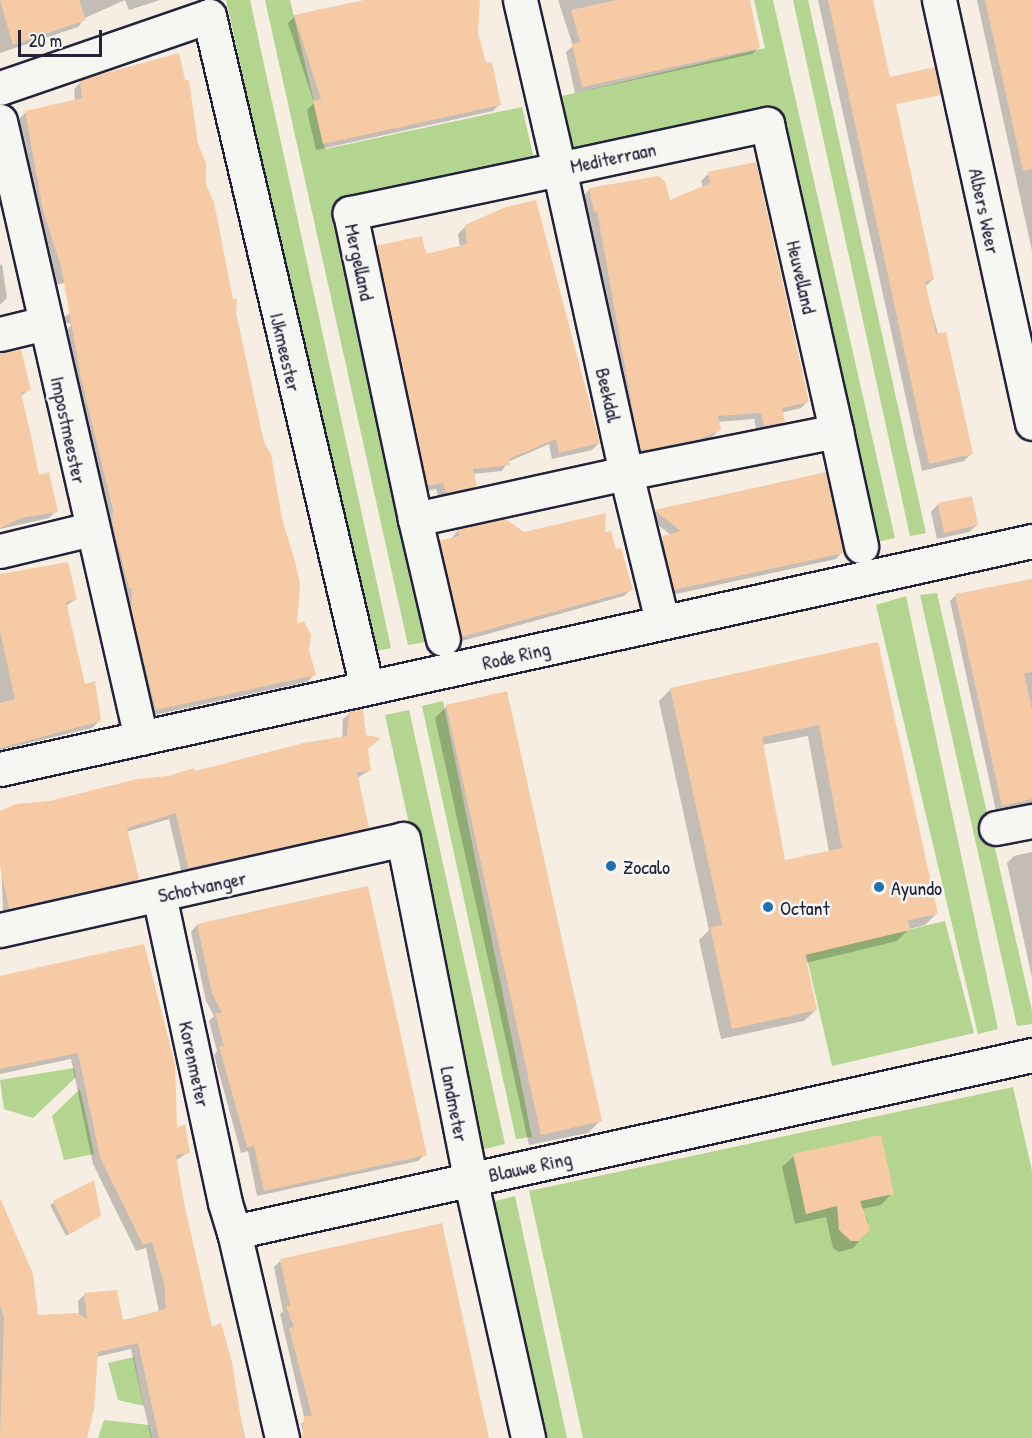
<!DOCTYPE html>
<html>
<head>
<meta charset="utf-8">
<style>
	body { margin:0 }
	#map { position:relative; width:1032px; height:1438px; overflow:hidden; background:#f6ede3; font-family:"Patrick Hand",sans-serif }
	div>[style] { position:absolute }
	.green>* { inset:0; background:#b3d58f }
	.shadow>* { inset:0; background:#0003 }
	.building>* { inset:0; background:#f6caa5 }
	.roads { filter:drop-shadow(2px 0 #22223b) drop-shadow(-2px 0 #22223b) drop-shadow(0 2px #22223b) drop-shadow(0 -2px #22223b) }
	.minor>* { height:33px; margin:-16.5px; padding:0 16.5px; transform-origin:16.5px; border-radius:16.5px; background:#f6f6f2 }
	.dots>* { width:16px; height:16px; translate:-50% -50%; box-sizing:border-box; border:3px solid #f6f6f2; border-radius:50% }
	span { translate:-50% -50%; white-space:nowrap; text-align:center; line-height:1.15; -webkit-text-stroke:5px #f6f6f2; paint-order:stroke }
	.street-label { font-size:20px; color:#22223b }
	.poi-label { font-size:20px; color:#22223b }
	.left { translate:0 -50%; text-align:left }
	.scale { position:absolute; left:18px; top:30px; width:84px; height:27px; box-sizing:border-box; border:3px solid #22223b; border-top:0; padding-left:8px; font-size:18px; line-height:21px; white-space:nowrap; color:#22223b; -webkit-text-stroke:4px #f6f6f2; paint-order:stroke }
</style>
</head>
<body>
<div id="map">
	<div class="green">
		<i style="clip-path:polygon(226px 0,250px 0,391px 648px,371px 652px)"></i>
		<i style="clip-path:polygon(265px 0,290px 0,325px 149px,522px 107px,534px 159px,336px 201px,432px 641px,408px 645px)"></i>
		<i style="clip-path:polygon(754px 0,773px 0,895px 538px,872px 543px,774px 110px,573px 153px,562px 96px,765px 48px)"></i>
		<i style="clip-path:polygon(793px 0,808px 0,926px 533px,910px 536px)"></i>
		<i style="clip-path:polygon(937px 593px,1032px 1011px,1032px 1024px,1017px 1026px,920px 595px)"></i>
		<i style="clip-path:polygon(906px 596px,998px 1029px,978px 1034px,876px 605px)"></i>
		<i style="clip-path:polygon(443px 701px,532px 1137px,516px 1139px,422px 706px)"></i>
		<i style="clip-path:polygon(409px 710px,505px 1144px,481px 1150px,385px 715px)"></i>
		<i style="clip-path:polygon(945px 921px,974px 1033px,832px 1066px,806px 954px)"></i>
		<i style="clip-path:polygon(74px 1068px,76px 1077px,33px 1118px,4px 1109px,0 1080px)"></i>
		<i style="clip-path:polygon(1013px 1087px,1032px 1171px,1032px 1438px,583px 1438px,529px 1191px)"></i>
		<i style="clip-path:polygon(80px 1089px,94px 1154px,64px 1160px,52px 1116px)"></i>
		<i style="clip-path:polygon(515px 1196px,567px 1438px,544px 1438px,492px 1202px)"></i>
		<i style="clip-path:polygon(134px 1357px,144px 1406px,118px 1400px,108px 1363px)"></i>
		<i style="clip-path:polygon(104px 1420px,149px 1425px,152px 1438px,98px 1438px)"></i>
	</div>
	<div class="shadow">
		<i style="clip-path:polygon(0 0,125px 0,85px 18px,78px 27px,0 53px)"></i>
		<i style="clip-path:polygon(125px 0,160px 0,129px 10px)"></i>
		<i style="clip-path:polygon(370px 0,477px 0,476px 33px,500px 104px,493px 111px,316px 150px,307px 110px,314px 103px,288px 23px,295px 16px)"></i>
		<i style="clip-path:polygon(558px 0,748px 0,759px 47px,752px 54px,575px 93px,566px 52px,573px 46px)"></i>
		<i style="clip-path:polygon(818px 0,871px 0,933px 279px,925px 287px,971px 454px,964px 461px,922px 471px)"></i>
		<i style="clip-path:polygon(977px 0,1032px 0,1032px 251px)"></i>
		<i style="clip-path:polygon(81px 82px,204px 186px,235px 313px,296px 627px,314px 675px,307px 682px,150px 716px,125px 617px,126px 594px,123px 594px,65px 332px,72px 324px,57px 321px,84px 305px,76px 281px,55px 285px,19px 119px,26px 112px,75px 101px,74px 89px)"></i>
		<i style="clip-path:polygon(708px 174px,808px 401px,801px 408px,781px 413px,783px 421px,776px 428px,757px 432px,754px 419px,717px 422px,719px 430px,712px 437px,692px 445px,634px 457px,590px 217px,587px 218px,583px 196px,590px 189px,669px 202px,703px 187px,701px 181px)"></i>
		<i style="clip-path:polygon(465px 227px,599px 443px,592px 450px,552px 459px,549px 444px,508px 462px,502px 471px,473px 474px,475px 486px,468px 493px,439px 499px,436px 489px,421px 492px,370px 254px,377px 247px,425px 256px,460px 247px,458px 234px)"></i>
		<i style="clip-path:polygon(2px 264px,7px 298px,0 305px,0 265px)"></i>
		<i style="clip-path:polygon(0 357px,29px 389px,20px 397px,38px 477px,56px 511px,49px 518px,0 529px)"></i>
		<i style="clip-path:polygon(825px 474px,842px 552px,836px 559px,667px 596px,656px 545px,671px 535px,649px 518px,655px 512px)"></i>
		<i style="clip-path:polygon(938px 504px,977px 525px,969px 532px,937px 539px,931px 512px)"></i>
		<i style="clip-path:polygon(458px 530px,603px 534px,631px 589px,624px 596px,455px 643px,433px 549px,451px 539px)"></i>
		<i style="clip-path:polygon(67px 564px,76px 599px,66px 606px,84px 686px,99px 721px,92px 728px,0 750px,0 575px)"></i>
		<i style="clip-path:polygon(1032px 580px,1032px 804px,996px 811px,950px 601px,956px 595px)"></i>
		<i style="clip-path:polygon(evenodd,877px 644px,936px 914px,925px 925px,909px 929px,897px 941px,806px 963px,816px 1010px,804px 1021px,721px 1039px,699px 940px,709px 930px,659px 701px,671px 689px,877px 644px,808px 736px,829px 852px,784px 862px,762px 745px,808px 736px)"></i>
		<i style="clip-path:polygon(447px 706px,600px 1121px,588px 1133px,529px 1145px,435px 718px)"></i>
		<i style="clip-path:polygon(350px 713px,367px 750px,369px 771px,357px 778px,367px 827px,360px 834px,182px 874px,169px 819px,126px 832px,137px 879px,130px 886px,3px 914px,0 811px,194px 773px,342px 739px,343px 719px)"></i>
		<i style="clip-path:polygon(1032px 852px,1032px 978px,1007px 863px,1014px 856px)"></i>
		<i style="clip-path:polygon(197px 925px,425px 1154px,418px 1161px,257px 1196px,248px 1151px,241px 1153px,214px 1055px,217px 1051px,209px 1021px,214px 1016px,206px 1001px,191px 932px)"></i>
		<i style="clip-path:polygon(0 977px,176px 1130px,189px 1152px,175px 1161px,193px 1253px,210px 1328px,225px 1344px,245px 1438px,151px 1438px,131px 1349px,96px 1357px,85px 1438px,0 1438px,0 1228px,36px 1316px,79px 1314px,78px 1301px,85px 1294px,122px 1321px,159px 1312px,146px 1248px,136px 1251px,93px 1164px,71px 1059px,0 1074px)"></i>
		<i style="clip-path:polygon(794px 1156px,892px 1193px,881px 1205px,862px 1209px,868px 1222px,864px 1236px,853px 1248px,839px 1252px,833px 1248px,826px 1217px,795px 1224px,782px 1167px)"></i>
		<i style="clip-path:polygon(93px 1183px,100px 1216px,66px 1236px,50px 1205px)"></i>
		<i style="clip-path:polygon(280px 1261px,487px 1438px,305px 1438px,301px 1424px,305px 1421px,280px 1314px,283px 1311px,274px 1267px)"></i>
	</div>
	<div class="building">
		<i style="clip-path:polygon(0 0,79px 0,86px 20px,13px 45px)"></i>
		<i style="clip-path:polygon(364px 0,480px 0,478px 33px,486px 63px,492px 62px,501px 105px,323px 144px,313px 101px,321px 99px,294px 15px)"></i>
		<i style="clip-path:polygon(616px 0,750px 0,760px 48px,582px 87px,572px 44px,580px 42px,571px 10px)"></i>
		<i style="clip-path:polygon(828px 0,873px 0,890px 77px,935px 67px,941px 95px,896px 104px,934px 279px,925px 282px,931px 308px,936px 334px,946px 332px,973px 454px,929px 464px)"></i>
		<i style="clip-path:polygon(985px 0,1032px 0,1032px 169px,1023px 171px)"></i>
		<i style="clip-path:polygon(179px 53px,185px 80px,189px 80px,198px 144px,206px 163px,206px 185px,214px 202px,233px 299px,237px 299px,236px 313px,264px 442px,271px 454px,282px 519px,295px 561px,300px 584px,297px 624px,304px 621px,311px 635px,309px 650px,316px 675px,156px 710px,131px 609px,132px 588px,129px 588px,112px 522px,113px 510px,81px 378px,61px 266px,43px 211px,25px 111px,82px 98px,80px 80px)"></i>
		<i style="clip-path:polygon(756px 162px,809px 402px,782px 408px,785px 422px,764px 426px,761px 413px,718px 416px,721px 430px,700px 439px,640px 451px,597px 211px,594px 212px,589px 188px,658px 176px,665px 181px,670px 200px,710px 183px,708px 172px)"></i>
		<i style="clip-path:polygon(536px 200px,600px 443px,559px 453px,556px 439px,509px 459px,510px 465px,473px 469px,477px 486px,446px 493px,443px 483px,427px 486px,376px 246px,422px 236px,426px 254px,467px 244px,465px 225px,506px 207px)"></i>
		<i style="clip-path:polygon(21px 350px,31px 390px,21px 393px,31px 436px,39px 475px,49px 472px,58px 512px,22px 518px,0 528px,0 352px)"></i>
		<i style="clip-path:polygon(826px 472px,844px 553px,674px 590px,662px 536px,681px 531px,654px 510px)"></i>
		<i style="clip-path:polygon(972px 496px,978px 525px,944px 533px,938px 503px)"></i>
		<i style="clip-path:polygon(606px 513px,605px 532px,611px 531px,616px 549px,621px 548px,633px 590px,461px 637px,439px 541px,459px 536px,457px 529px,505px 519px,524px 532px)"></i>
		<i style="clip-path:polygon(68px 562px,77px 599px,66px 602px,85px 684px,95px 681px,101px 721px,0 748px,0 703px,15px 699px,0 632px,0 574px)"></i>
		<i style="clip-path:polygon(1032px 579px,1032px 672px,1024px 673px,1032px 710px,1032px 799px,1002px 806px,955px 594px)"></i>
		<i style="clip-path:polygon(evenodd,878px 642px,938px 914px,908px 920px,910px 930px,805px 955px,817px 1010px,732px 1029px,710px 927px,722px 925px,670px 688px,878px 642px,819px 725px,842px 848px,785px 860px,762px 737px,819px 725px)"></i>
		<i style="clip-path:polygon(507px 691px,602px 1121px,541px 1135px,446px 705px)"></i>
		<i style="clip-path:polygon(363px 708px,366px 735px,381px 738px,368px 749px,371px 771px,357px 772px,369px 828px,188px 868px,176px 813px,127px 828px,139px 879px,9px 909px,0 865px,0 811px,16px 804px,50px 801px,137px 779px,168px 776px,194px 768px,195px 771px,304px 743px,347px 736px,349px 711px)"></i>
		<i style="clip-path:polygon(368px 886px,427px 1155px,264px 1191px,254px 1146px,247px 1147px,219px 1046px,224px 1046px,215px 1013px,222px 1013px,212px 993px,197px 924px)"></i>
		<i style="clip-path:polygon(144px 944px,175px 1064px,177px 1128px,185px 1124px,190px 1153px,176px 1155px,184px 1203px,212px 1327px,221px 1323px,232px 1362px,244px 1438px,159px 1438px,138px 1343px,98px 1352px,94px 1410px,87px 1438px,0 1438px,4px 1317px,0 1306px,0 1198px,33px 1274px,38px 1315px,78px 1313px,87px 1319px,84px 1293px,117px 1290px,123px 1320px,166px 1309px,164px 1283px,152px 1242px,143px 1245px,100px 1157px,78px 1053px,0 1069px,0 976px)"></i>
		<i style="clip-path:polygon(881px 1135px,894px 1194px,860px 1201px,870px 1230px,859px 1241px,851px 1241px,839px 1230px,837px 1206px,806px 1214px,793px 1154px)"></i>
		<i style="clip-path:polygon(94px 1180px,101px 1216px,69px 1234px,53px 1201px)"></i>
		<i style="clip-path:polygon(442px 1223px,489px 1438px,302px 1438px,304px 1416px,312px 1416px,289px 1328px,294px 1327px,286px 1306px,290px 1305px,280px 1259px)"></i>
	</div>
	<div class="roads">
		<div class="minor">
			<i style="left:520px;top:0;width:173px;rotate:77deg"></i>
			<i style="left:559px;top:169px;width:213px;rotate:-12.2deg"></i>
			<i style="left:767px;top:124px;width:315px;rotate:77.3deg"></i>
			<i style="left:939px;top:0;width:433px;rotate:77.6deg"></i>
			<i style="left:0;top:88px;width:221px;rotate:-19deg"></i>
			<i style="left:209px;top:16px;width:690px;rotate:76.77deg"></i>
			<i style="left:0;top:121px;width:633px;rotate:77.13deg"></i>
			<i style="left:0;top:334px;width:46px;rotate:-13.7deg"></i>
			<i style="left:415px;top:519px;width:123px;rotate:76.9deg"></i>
			<i style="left:0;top:551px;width:94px;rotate:-13.6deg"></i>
			<i style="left:662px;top:621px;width:152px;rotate:-103.7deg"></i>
			<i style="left:626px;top:473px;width:311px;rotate:-102.4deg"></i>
			<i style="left:559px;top:169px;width:214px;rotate:168.1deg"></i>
			<i style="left:350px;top:213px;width:313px;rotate:78deg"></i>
			<i style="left:415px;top:519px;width:216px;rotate:-12.3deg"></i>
			<i style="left:626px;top:473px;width:214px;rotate:-11.3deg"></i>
			<i style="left:836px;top:431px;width:118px;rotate:77.7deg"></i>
			<i style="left:0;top:769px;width:1057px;rotate:-12.46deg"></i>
			<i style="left:996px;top:828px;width:37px;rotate:-11deg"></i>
			<i style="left:159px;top:895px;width:315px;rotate:77.9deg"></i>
			<i style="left:225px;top:1203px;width:30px;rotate:73deg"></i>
			<i style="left:0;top:930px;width:413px;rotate:-12.7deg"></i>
			<i style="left:403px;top:839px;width:346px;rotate:78.8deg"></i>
			<i style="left:470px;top:1178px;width:266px;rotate:77.4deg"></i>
			<i style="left:282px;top:1438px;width:212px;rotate:-103.1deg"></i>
			<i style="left:234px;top:1232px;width:817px;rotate:-12.51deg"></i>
		</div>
	</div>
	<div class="dots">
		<i style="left:611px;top:866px;background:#1f6fb2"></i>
		<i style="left:879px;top:887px;background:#1f6fb2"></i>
		<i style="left:768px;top:907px;background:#1f6fb2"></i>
	</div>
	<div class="street-label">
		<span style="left:613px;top:157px;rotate:-12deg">Mediterraan</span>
		<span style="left:985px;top:211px;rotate:78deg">Albers Weer</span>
		<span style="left:360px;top:262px;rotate:78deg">Mergelland</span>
		<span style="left:802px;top:277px;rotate:77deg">Heuvelland</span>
		<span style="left:286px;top:352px;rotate:77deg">IJkmeester</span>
		<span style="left:609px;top:395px;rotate:77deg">Beekdal</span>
		<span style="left:69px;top:430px;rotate:78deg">Impostmeester</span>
		<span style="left:516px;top:655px;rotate:-13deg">Rode Ring</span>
		<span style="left:202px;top:886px;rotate:-12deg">Schotvanger</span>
		<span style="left:195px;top:1064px;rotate:78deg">Korenmeter</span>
		<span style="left:455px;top:1104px;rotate:79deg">Landmeter</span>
		<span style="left:530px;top:1166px;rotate:-12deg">Blauwe Ring</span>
	</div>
	<div class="poi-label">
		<span class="left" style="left:623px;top:866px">Zocalo</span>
		<span class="left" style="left:891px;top:887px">Ayundo</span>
		<span class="left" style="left:780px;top:907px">Octant</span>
	</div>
	<div class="scale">20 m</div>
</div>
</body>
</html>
